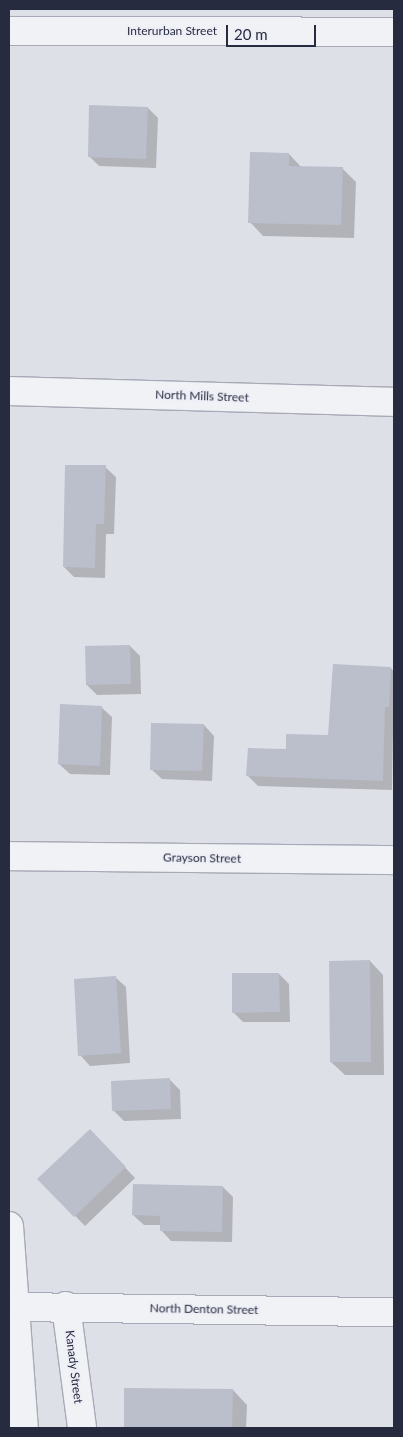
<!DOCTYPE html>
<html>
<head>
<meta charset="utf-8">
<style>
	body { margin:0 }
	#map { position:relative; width:403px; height:1437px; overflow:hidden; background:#dee0e8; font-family:Lato,sans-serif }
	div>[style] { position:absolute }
	.shadow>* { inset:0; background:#0003 }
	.building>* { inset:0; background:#bbbecb }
	.roads { filter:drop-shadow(1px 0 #a7aab6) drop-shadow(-1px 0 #a7aab6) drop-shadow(0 1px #a7aab6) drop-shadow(0 -1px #a7aab6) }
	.minor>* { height:28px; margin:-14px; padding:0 14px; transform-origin:14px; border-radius:14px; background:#f1f2f6 }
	span { translate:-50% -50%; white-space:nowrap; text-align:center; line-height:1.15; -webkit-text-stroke:4px #eeeff6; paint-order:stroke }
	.street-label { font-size:12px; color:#272b40 }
	.frame { position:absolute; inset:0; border:10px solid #272b40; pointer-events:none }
	.scale { position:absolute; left:226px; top:25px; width:90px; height:22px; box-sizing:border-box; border:2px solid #272b40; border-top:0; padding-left:6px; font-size:15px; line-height:18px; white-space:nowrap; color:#272b40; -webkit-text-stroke:4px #eeeff6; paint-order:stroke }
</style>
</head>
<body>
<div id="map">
	<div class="shadow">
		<i style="clip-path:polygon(148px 108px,158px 118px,156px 168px,99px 166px,89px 156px)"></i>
		<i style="clip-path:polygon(289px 154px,302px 168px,342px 168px,356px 182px,354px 238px,263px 236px,250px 222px)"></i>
		<i style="clip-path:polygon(105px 467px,116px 477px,114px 534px,106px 534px,105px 578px,74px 577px,64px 567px)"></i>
		<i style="clip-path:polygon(130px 646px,140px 656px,141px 694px,97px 695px,87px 685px)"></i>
		<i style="clip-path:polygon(391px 668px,394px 672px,392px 790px,258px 786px,248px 776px,329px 736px)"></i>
		<i style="clip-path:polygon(101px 707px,112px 717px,110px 775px,70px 774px,59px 764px)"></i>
		<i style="clip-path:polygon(204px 725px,214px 736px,212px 781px,162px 779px,151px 769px)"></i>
		<i style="clip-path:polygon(370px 961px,383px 975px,384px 1075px,345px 1075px,331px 1062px)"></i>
		<i style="clip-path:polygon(279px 974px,289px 984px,290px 1022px,243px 1022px,233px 1012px)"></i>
		<i style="clip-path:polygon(115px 977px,126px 987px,130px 1063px,90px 1066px,80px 1055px)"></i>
		<i style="clip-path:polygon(170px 1080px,180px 1090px,181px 1119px,124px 1121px,114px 1111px)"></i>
		<i style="clip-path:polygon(100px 1141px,135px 1178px,85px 1226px,39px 1179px)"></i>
		<i style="clip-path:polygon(223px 1187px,233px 1197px,232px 1242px,171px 1241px,161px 1230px,161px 1225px,144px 1225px,133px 1215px)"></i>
		<i style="clip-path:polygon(126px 1389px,233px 1390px,247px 1405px,246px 1428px,125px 1428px)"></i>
	</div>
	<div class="building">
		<i style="clip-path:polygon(89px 105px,148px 107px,146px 159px,88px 157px)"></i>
		<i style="clip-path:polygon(250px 152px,289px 153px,289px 166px,343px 167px,341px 225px,248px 223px)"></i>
		<i style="clip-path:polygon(65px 465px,106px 465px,104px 524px,96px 524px,95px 568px,63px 567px)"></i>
		<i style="clip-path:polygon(130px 645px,131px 684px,86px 685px,85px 646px)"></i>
		<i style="clip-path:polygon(333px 664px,391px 667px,389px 707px,385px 707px,383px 781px,246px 776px,248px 748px,286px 749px,286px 734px,328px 735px)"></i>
		<i style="clip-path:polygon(60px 704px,102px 706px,100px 766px,58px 764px)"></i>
		<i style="clip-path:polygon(151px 723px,204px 724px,202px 771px,150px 770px)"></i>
		<i style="clip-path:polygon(370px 960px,371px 1062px,330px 1062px,329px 961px)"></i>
		<i style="clip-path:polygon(232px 973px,279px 973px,280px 1012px,232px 1013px)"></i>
		<i style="clip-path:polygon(116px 976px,121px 1053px,78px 1056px,74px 979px)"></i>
		<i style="clip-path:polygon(170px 1078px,171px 1109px,112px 1111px,111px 1081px)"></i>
		<i style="clip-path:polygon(90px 1129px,126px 1167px,74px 1217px,37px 1179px)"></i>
		<i style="clip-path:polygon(133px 1184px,223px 1186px,222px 1232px,160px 1231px,160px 1216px,132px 1215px)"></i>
		<i style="clip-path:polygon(124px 1388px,233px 1389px,232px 1428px,124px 1428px)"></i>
	</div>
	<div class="roads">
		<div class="minor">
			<i style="left:9px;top:31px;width:385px;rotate:0.1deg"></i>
			<i style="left:9px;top:391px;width:385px;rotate:1.6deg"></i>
			<i style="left:9px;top:856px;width:385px;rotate:0.6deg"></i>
			<i style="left:9px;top:1226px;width:203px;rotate:85.8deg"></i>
			<i style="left:66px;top:1306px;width:123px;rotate:82.5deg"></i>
			<i style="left:15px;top:1307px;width:379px;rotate:0.8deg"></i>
		</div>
	</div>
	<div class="street-label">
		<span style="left:172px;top:31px">Interurban Street</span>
		<span style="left:202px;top:396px;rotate:2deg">North Mills Street</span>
		<span style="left:202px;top:858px;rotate:1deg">Grayson Street</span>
		<span style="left:204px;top:1309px;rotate:1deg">North Denton Street</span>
		<span style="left:74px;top:1367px;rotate:83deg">Kanady Street</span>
	</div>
	<div class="frame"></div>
	<div class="scale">20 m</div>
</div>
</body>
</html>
